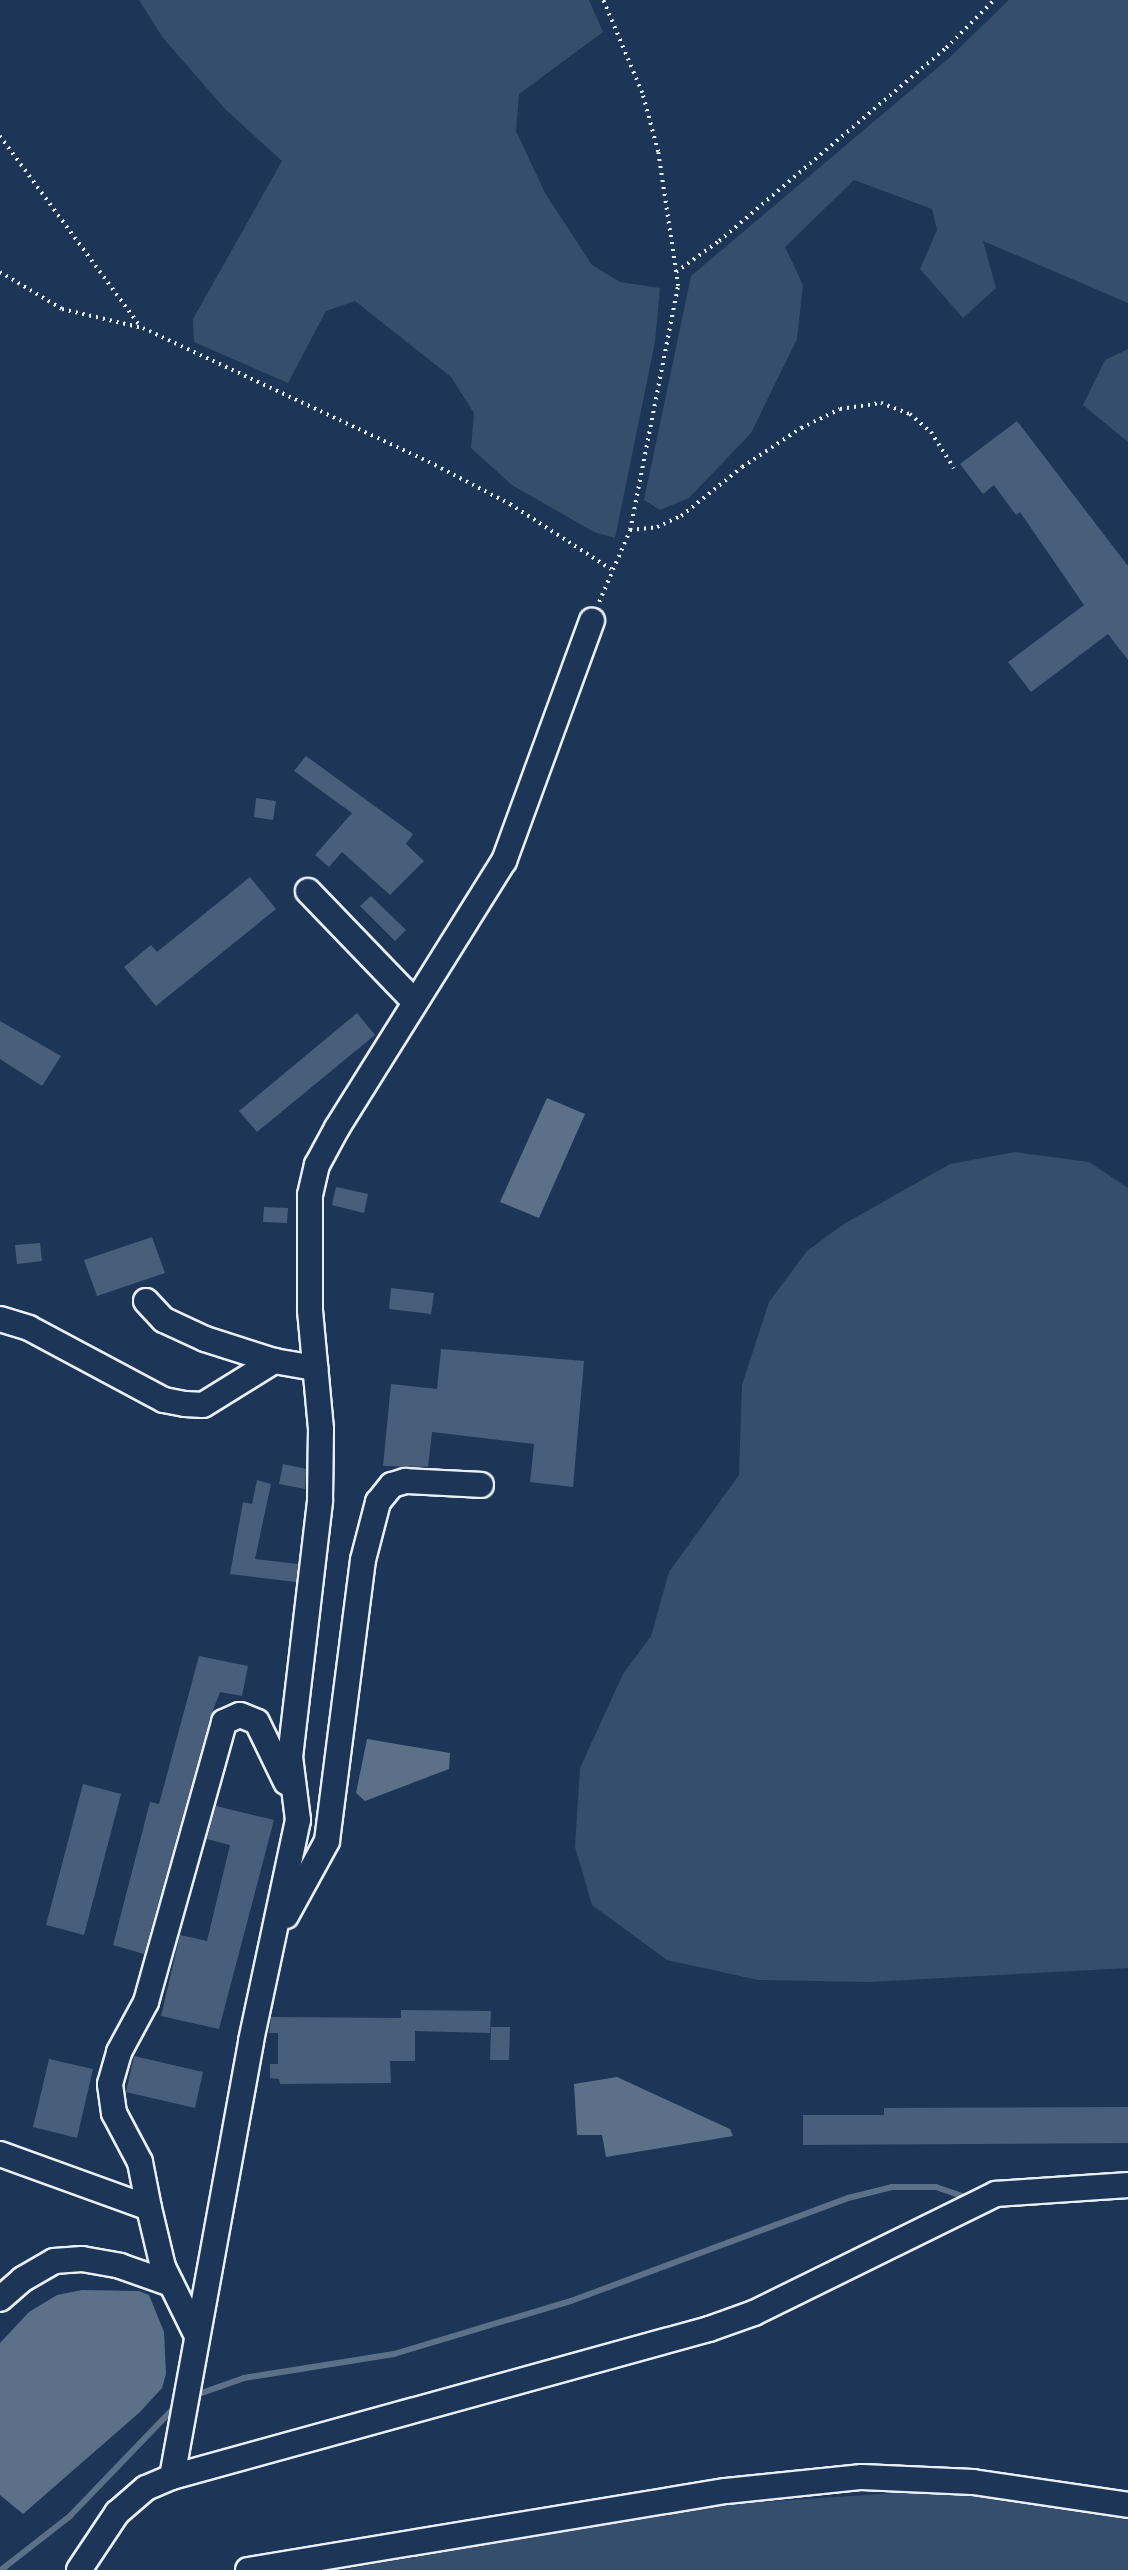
<!DOCTYPE html>
<html>
<head>
<meta charset="utf-8">
<style>
	body { margin:0 }
	#map { position:relative; width:1128px; height:2570px; overflow:hidden; background:#1d3557; font-family:Itim,sans-serif }
	div>[style] { position:absolute }
	.green>* { inset:0; background:#374d6c }
	.water>* { inset:0; background:#5d7089 }
	.stream>* { height:6px; margin:-3px; padding:0 3px; transform-origin:3px; border-radius:3px; background:#5d7089 }
	.building>* { inset:0; background:#495e7a }
	.path>* { height:3.5px; margin-top:-1.75px; transform-origin:0; background:repeating-linear-gradient(90deg,#e8f1f8 0 2px,transparent 0 7px) }
	.roads { filter:drop-shadow(2px 0 #e8f1f8) drop-shadow(-2px 0 #e8f1f8) drop-shadow(0 2px #e8f1f8) drop-shadow(0 -2px #e8f1f8) }
	.minor>* { height:24px; margin:-12px; padding:0 12px; transform-origin:12px; border-radius:12px; background:#1d3557 }
	span { translate:-50% -50%; white-space:nowrap; text-align:center; line-height:1.15; -webkit-text-stroke:5px #1d3557; paint-order:stroke }
</style>
</head>
<body>
<div id="map">
	<div class="green">
		<i style="clip-path:polygon(139px 0,589px 0,603px 32px,519px 94px,516px 131px,545px 193px,592px 265px,620px 282px,660px 288px,655px 342px,615px 538px,594px 532px,512px 485px,471px 448px,474px 413px,451px 377px,355px 301px,326px 311px,288px 383px,194px 342px,193px 319px,282px 161px,225px 109px,163px 38px)"></i>
		<i style="clip-path:polygon(1009px 0,1128px 0,1128px 303px,983px 241px,996px 288px,963px 318px,920px 269px,937px 230px,932px 209px,854px 180px,785px 247px,803px 285px,797px 339px,751px 433px,689px 498px,660px 510px,644px 500px,691px 276px,948px 59px)"></i>
		<i style="clip-path:polygon(1128px 349px,1128px 442px,1083px 405px,1105px 360px)"></i>
		<i style="clip-path:polygon(1015px 1152px,1089px 1162px,1128px 1188px,1128px 1968px,870px 1982px,758px 1980px,667px 1960px,592px 1905px,575px 1847px,580px 1768px,623px 1674px,651px 1636px,669px 1572px,739px 1475px,742px 1385px,769px 1302px,807px 1251px,844px 1224px,950px 1164px)"></i>
		<i style="clip-path:polygon(928px 2491px,975px 2493px,1128px 2517px,1128px 2570px,340px 2570px,726px 2504px)"></i>
	</div>
	<div class="water">
		<i style="clip-path:polygon(547px 1098px,585px 1114px,539px 1218px,500px 1202px)"></i>
		<i style="clip-path:polygon(367px 1739px,450px 1753px,449px 1769px,365px 1801px,356px 1793px)"></i>
		<i style="clip-path:polygon(617px 2077px,730px 2129px,733px 2136px,606px 2157px,602px 2135px,577px 2135px,574px 2084px)"></i>
		<i style="clip-path:polygon(82px 2290px,139px 2291px,149px 2295px,164px 2332px,166px 2374px,162px 2388px,140px 2412px,23px 2514px,0 2495px,0 2343px,29px 2312px,57px 2295px)"></i>
	</div>
	<div class="stream">
		<i style="left:193px;top:2396px;width:54px;rotate:-19.4deg"></i>
		<i style="left:244px;top:2378px;width:152px;rotate:-9.1deg"></i>
		<i style="left:394px;top:2354px;width:185px;rotate:-16.7deg"></i>
		<i style="left:571px;top:2301px;width:296px;rotate:-20.4deg"></i>
		<i style="left:848px;top:2198px;width:45px;rotate:-14deg"></i>
		<i style="left:892px;top:2187px;width:44px"></i>
		<i style="left:936px;top:2187px;width:36px;rotate:19deg"></i>
		<i style="left:1px;top:2570px;width:88px;rotate:-38deg"></i>
		<i style="left:70px;top:2516px;width:151px;rotate:-46.1deg"></i>
	</div>
	<div class="building">
		<i style="clip-path:polygon(1017px 421px,1128px 566px,1128px 660px,1108px 634px,1031px 692px,1008px 662px,1084px 605px,1020px 512px,1016px 515px,994px 485px,983px 494px,960px 464px)"></i>
		<i style="clip-path:polygon(306px 756px,413px 834px,406px 844px,424px 861px,390px 895px,342px 852px,329px 867px,315px 855px,352px 813px,294px 771px)"></i>
		<i style="clip-path:polygon(256px 798px,276px 801px,273px 820px,254px 817px)"></i>
		<i style="clip-path:polygon(250px 877px,276px 909px,156px 1006px,124px 967px,151px 945px,157px 952px)"></i>
		<i style="clip-path:polygon(371px 896px,406px 930px,395px 941px,360px 906px)"></i>
		<i style="clip-path:polygon(357px 1013px,375px 1035px,257px 1132px,239px 1111px)"></i>
		<i style="clip-path:polygon(0 1021px,61px 1056px,42px 1086px,0 1059px)"></i>
		<i style="clip-path:polygon(336px 1187px,368px 1194px,364px 1213px,332px 1205px)"></i>
		<i style="clip-path:polygon(264px 1207px,288px 1208px,287px 1223px,263px 1222px)"></i>
		<i style="clip-path:polygon(152px 1237px,165px 1273px,97px 1296px,84px 1260px)"></i>
		<i style="clip-path:polygon(40px 1243px,42px 1261px,17px 1264px,15px 1245px)"></i>
		<i style="clip-path:polygon(391px 1288px,434px 1293px,431px 1314px,389px 1309px)"></i>
		<i style="clip-path:polygon(441px 1349px,584px 1361px,573px 1487px,530px 1482px,534px 1444px,432px 1432px,428px 1467px,383px 1466px,391px 1384px,437px 1389px)"></i>
		<i style="clip-path:polygon(283px 1464px,306px 1469px,305px 1489px,279px 1484px)"></i>
		<i style="clip-path:polygon(257px 1480px,271px 1484px,255px 1559px,298px 1564px,296px 1582px,230px 1574px,243px 1502px,252px 1504px)"></i>
		<i style="clip-path:polygon(199px 1656px,248px 1666px,242px 1696px,220px 1692px,210px 1718px,144px 1954px,113px 1945px,150px 1802px,159px 1804px)"></i>
		<i style="clip-path:polygon(83px 1784px,121px 1794px,84px 1935px,46px 1925px)"></i>
		<i style="clip-path:polygon(216px 1806px,274px 1820px,219px 2029px,161px 2016px,180px 1935px,207px 1941px,230px 1845px,207px 1839px)"></i>
		<i style="clip-path:polygon(401px 2010px,491px 2011px,490px 2033px,415px 2031px,415px 2061px,390px 2061px,391px 2083px,280px 2084px,279px 2079px,270px 2078px,270px 2064px,278px 2064px,278px 2033px,269px 2033px,271px 2017px,401px 2018px)"></i>
		<i style="clip-path:polygon(491px 2027px,510px 2027px,509px 2060px,490px 2060px)"></i>
		<i style="clip-path:polygon(134px 2056px,203px 2072px,195px 2108px,126px 2092px)"></i>
		<i style="clip-path:polygon(49px 2059px,93px 2069px,77px 2138px,33px 2127px)"></i>
		<i style="clip-path:polygon(1128px 2107px,1128px 2143px,803px 2145px,803px 2115px,884px 2115px,884px 2108px)"></i>
	</div>
	<div class="path">
		<i style="left:0;top:136px;width:237px;rotate:53.6deg"></i>
		<i style="left:0;top:272px;width:72px;rotate:30.8deg"></i>
		<i style="left:62px;top:309px;width:83px;rotate:13.2deg"></i>
		<i style="left:143px;top:328px;width:323px;rotate:25.1deg"></i>
		<i style="left:435px;top:465px;width:85px;rotate:27.5deg"></i>
		<i style="left:510px;top:504px;width:120px;rotate:32.8deg"></i>
		<i style="left:676px;top:272px;width:53px;rotate:-35.8deg"></i>
		<i style="left:719px;top:241px;width:298px;rotate:-40.4deg"></i>
		<i style="left:946px;top:48px;width:68px;rotate:-45deg"></i>
		<i style="left:630px;top:530px;width:27px;rotate:-6deg"></i>
		<i style="left:657px;top:527px;width:26px;rotate:-25deg"></i>
		<i style="left:681px;top:516px;width:78px;rotate:-38.8deg"></i>
		<i style="left:742px;top:467px;width:71px;rotate:-33.5deg"></i>
		<i style="left:801px;top:428px;width:43px;rotate:-26deg"></i>
		<i style="left:840px;top:409px;width:41px;rotate:-8.3deg"></i>
		<i style="left:881px;top:403px;width:31px;rotate:21deg"></i>
		<i style="left:910px;top:414px;width:28px;rotate:41deg"></i>
		<i style="left:931px;top:432px;width:43px;rotate:57.4deg"></i>
		<i style="left:599px;top:602px;width:78px;rotate:-66.7deg"></i>
		<i style="left:630px;top:530px;width:249px;rotate:-78.9deg"></i>
		<i style="left:678px;top:286px;width:135px;rotate:-98.5deg"></i>
		<i style="left:658px;top:152px;width:61px;rotate:-105.2deg"></i>
		<i style="left:642px;top:93px;width:101px;rotate:-112.8deg"></i>
	</div>
	<div class="roads">
		<div class="minor">
			<i style="left:308px;top:891px;width:154px;rotate:46.1deg"></i>
			<i style="left:146px;top:1301px;width:26px;rotate:47deg"></i>
			<i style="left:164px;top:1320px;width:45px;rotate:24.9deg"></i>
			<i style="left:205px;top:1339px;width:72px;rotate:17.7deg"></i>
			<i style="left:274px;top:1361px;width:42px;rotate:9.7deg"></i>
			<i style="left:0;top:1319px;width:30px;rotate:17deg"></i>
			<i style="left:29px;top:1328px;width:153px;rotate:28.1deg"></i>
			<i style="left:164px;top:1400px;width:21px;rotate:11deg"></i>
			<i style="left:185px;top:1404px;width:18px;rotate:3deg"></i>
			<i style="left:203px;top:1405px;width:84px;rotate:-31.8deg"></i>
			<i style="left:286px;top:1916px;width:85px;rotate:-61.3deg"></i>
			<i style="left:327px;top:1841px;width:283px;rotate:-82.7deg"></i>
			<i style="left:363px;top:1560px;width:60px;rotate:-75.5deg"></i>
			<i style="left:378px;top:1502px;width:22px;rotate:-51deg"></i>
			<i style="left:392px;top:1485px;width:14px;rotate:-17deg"></i>
			<i style="left:405px;top:1481px;width:76px;rotate:3deg"></i>
			<i style="left:0;top:2154px;width:158px;rotate:19.9deg"></i>
			<i style="left:149px;top:2208px;width:61px;rotate:76.7deg"></i>
			<i style="left:163px;top:2267px;width:75px;rotate:63.8deg"></i>
			<i style="left:149px;top:2208px;width:47px;rotate:-101.1deg"></i>
			<i style="left:140px;top:2162px;width:55px;rotate:-118deg"></i>
			<i style="left:114px;top:2113px;width:29px;rotate:-98deg"></i>
			<i style="left:110px;top:2084px;width:33px;rotate:-74deg"></i>
			<i style="left:119px;top:2052px;width:57px;rotate:-61.6deg"></i>
			<i style="left:146px;top:2002px;width:291px;rotate:-74.4deg"></i>
			<i style="left:224px;top:1722px;width:17px;rotate:-24deg"></i>
			<i style="left:240px;top:1715px;width:18px;rotate:22deg"></i>
			<i style="left:257px;top:1722px;width:67px;rotate:64.2deg"></i>
			<i style="left:0;top:2299px;width:30px;rotate:-41deg"></i>
			<i style="left:23px;top:2279px;width:36px;rotate:-30deg"></i>
			<i style="left:54px;top:2261px;width:28px;rotate:-4deg"></i>
			<i style="left:82px;top:2259px;width:39px;rotate:10deg"></i>
			<i style="left:120px;top:2266px;width:54px;rotate:19.4deg"></i>
			<i style="left:172px;top:2477px;width:443px;rotate:-79.7deg"></i>
			<i style="left:251px;top:2041px;width:226px;rotate:-78deg"></i>
			<i style="left:298px;top:1820px;width:64px;rotate:-97.2deg"></i>
			<i style="left:290px;top:1757px;width:259px;rotate:-83.3deg"></i>
			<i style="left:320px;top:1500px;width:71px;rotate:-89.2deg"></i>
			<i style="left:321px;top:1429px;width:120px;rotate:-95.3deg"></i>
			<i style="left:310px;top:1310px;width:115px;rotate:-90deg"></i>
			<i style="left:310px;top:1195px;width:31px;rotate:-77deg"></i>
			<i style="left:317px;top:1165px;width:42px;rotate:-61.6deg"></i>
			<i style="left:337px;top:1128px;width:315px;rotate:-58deg"></i>
			<i style="left:504px;top:861px;width:256px;rotate:-69.9deg"></i>
			<i style="left:79px;top:2570px;width:69px;rotate:-56.3deg"></i>
			<i style="left:117px;top:2513px;width:38px;rotate:-41deg"></i>
			<i style="left:146px;top:2488px;width:28px;rotate:-23deg"></i>
			<i style="left:172px;top:2477px;width:557px;rotate:-15.41deg"></i>
			<i style="left:709px;top:2329px;width:48px;rotate:-19.6deg"></i>
			<i style="left:754px;top:2313px;width:270px;rotate:-26.2deg"></i>
			<i style="left:996px;top:2194px;width:132px;rotate:-3.9deg"></i>
			<i style="left:248px;top:2570px;width:484px;rotate:-9.4deg"></i>
			<i style="left:726px;top:2491px;width:137px;rotate:-5.9deg"></i>
			<i style="left:862px;top:2477px;width:111px;rotate:2.6deg"></i>
			<i style="left:973px;top:2482px;width:157px;rotate:8.4deg"></i>
		</div>
	</div>
</div>
</body>
</html>
